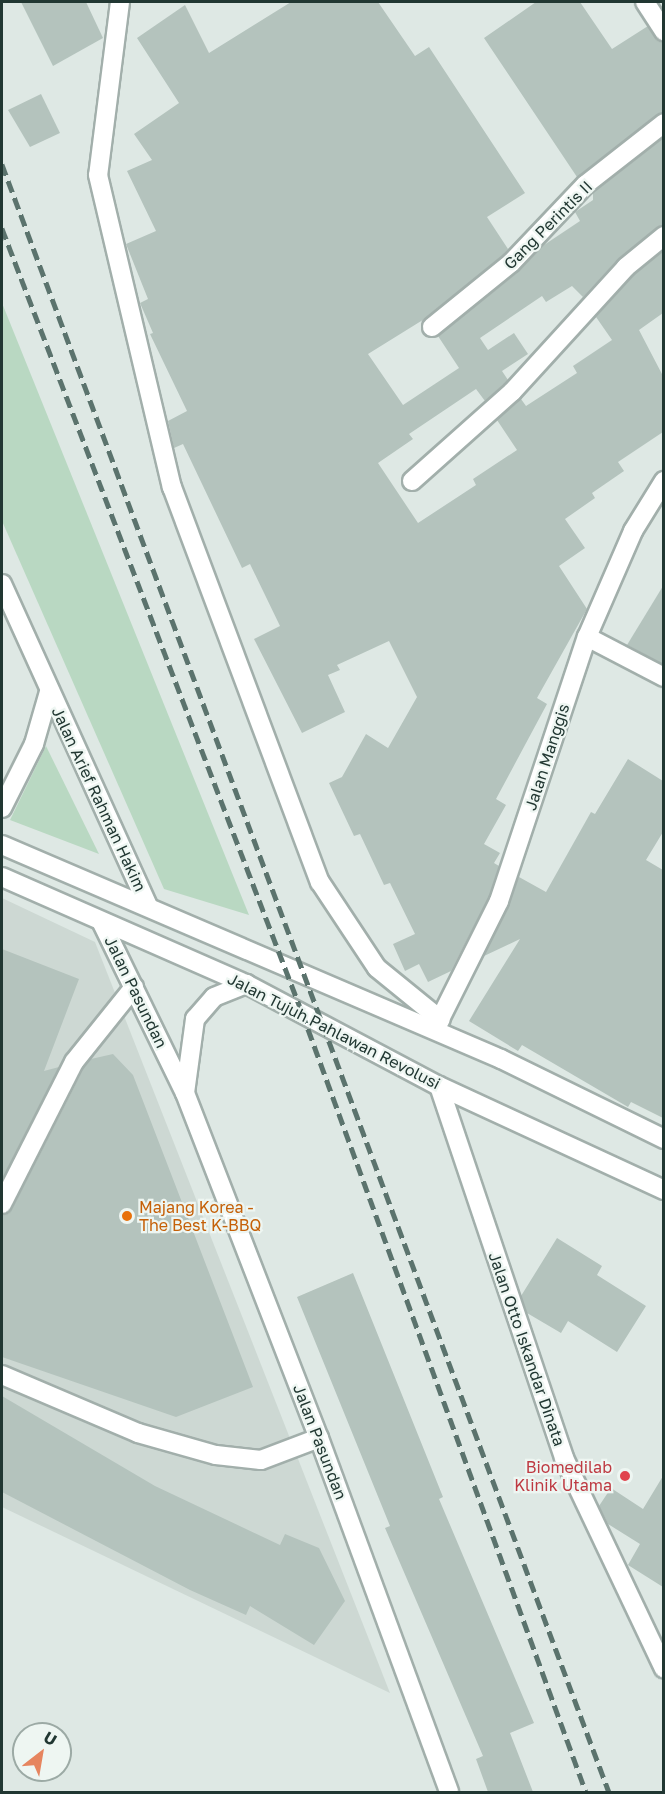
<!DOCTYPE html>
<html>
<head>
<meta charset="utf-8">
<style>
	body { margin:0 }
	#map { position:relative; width:665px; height:1794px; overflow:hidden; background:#dee8e4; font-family:"Golos Text",sans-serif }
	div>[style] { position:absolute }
	.built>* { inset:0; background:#cdd8d3 }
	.green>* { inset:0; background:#b9d8c2 }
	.building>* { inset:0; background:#b4c3bd }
	.roads { filter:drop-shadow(2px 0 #a2afab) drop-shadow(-2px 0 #a2afab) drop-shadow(0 2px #a2afab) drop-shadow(0 -2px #a2afab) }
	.service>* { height:18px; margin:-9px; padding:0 9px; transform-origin:9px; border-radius:9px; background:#fff }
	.minor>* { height:18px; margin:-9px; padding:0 9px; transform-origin:9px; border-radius:9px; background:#fff }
	.tertiary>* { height:18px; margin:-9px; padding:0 9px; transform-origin:9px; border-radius:9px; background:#fff }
	.secondary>* { height:18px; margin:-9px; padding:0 9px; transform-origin:9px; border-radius:9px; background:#fff }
	.rail>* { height:4.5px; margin-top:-2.25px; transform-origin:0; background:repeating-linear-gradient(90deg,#5b736d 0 12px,transparent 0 18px) }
	.dots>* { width:16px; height:16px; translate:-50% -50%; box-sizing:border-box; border:3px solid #eef6f2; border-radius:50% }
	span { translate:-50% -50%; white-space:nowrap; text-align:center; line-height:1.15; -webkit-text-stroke:4.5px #eef6f2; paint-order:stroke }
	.street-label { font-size:16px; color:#213732 }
	.food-label { font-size:16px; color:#c56008 }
	.left { translate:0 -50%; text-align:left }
	.health-label { font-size:16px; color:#be3a42 }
	.right { translate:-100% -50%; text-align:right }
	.frame { position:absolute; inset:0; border:3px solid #213732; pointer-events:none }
	.north { position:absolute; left:12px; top:1722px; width:60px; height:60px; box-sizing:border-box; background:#eef6f2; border:2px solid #9caaa5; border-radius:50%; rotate:31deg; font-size:16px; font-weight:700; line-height:24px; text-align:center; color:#213732 }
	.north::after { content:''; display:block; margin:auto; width:21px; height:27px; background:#e6855f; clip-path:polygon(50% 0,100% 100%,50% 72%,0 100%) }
</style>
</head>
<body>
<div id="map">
	<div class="built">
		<i style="clip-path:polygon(2px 898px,95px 942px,390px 1693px,2px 1507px)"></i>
	</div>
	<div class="green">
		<i style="clip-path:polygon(2px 303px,249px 915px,164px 889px,2px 521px)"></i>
		<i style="clip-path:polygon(46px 746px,99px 854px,10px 820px)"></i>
	</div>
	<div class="building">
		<i style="clip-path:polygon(21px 2px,86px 2px,103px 38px,53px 66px)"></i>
		<i style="clip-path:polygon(291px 2px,378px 2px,415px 56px,429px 47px,525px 193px,487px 217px,508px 249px,503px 255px,426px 318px,368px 354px,403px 405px,459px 368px,438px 336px,518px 272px,544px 245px,580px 221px,575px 212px,593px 200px,593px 193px,663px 138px,663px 225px,619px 258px,583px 297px,572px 286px,546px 302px,542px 296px,480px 338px,488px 350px,514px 333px,528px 354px,502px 371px,508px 380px,485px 401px,476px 389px,409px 434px,413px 439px,378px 463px,418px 523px,476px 485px,473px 479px,517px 450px,497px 420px,521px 399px,526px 406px,577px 373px,573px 366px,612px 340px,596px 317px,634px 275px,663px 251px,663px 313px,639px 330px,663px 376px,663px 432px,618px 462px,624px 471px,592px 493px,595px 498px,565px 519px,585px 548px,559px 566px,587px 609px,537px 698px,547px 704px,496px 799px,506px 805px,484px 844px,500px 853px,494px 863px,499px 866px,489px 897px,451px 971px,428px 982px,419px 964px,405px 971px,393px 944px,415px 934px,390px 883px,384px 885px,360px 834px,354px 836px,329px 783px,342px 777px,366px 734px,388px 748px,417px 697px,389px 641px,337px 665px,340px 670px,328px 675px,345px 712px,302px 733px,254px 639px,280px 626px,250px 564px,242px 568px,183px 444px,174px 448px,168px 421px,187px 411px,150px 334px,153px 333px,140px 303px,148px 299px,126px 244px,156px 231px,127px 171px,152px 160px,134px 134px,179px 103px,137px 38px,185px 5px,209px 53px)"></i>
		<i style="clip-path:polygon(536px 2px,580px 2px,612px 49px,648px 26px,663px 42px,663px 112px,577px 177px,484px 38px)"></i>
		<i style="clip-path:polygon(41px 94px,60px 133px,30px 147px,8px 110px)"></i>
		<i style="clip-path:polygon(663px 586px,663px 664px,627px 645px)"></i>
		<i style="clip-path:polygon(628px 759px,663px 781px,663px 832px,646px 860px,663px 870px,663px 1118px,631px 1102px,628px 1107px,522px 1045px,518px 1051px,469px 1021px,520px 939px,484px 956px,519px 877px,546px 892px,591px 812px,595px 814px)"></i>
		<i style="clip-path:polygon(2px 949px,79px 979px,44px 1071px,59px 1067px,2px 1180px)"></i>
		<i style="clip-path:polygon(113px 1054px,133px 1075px,253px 1387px,176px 1417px,2px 1357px,2px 1215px,12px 1209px,84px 1068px,91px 1059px)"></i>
		<i style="clip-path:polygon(557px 1238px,602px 1266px,597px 1275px,646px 1306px,617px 1352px,568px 1321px,561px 1333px,527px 1313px,521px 1296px)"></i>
		<i style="clip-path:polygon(353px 1273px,443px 1497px,439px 1499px,534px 1723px,510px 1733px,533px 1792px,488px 1792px,476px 1759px,483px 1756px,385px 1528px,390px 1526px,297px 1297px)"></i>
		<i style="clip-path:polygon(2px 1396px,155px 1486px,280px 1545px,285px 1534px,319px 1548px,345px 1601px,314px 1645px,250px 1606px,246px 1615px,190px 1590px,2px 1492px)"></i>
		<i style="clip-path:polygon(663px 1476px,663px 1587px,628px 1565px,640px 1544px,608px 1524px,599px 1506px,611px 1488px,643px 1509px)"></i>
	</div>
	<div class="roads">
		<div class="service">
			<i style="left:2px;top:1204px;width:159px;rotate:-63.1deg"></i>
			<i style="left:74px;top:1062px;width:96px;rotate:-51.3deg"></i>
			<i style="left:2px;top:1375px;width:148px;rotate:23.1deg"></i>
			<i style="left:138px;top:1433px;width:81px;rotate:15.8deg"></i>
			<i style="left:216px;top:1455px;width:45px;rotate:6.3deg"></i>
			<i style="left:261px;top:1460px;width:62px;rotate:-20.8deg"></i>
		</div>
		<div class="minor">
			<i style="left:120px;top:2px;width:174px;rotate:97.2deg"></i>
			<i style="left:98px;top:175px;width:321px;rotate:76.7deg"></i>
			<i style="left:172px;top:487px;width:422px;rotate:69.5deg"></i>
			<i style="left:320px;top:882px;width:103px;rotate:56.5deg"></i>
			<i style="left:377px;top:968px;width:82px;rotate:39.1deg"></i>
			<i style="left:645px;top:2px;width:35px;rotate:57deg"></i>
			<i style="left:432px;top:327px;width:102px;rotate:-39deg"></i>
			<i style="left:511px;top:263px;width:108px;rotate:-46.5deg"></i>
			<i style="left:585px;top:185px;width:100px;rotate:-38.1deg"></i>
			<i style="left:412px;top:481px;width:134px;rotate:-41.7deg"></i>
			<i style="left:512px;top:392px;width:169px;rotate:-47.6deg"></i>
			<i style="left:626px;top:267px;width:49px;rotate:-39.2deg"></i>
			<i style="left:587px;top:637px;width:87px;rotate:27.5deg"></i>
			<i style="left:435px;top:1029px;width:143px;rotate:-63.4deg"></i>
			<i style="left:499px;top:901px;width:278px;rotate:-71.6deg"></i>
			<i style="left:587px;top:637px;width:116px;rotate:-66.5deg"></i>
			<i style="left:633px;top:531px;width:59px;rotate:-58.2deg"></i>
		</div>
		<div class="tertiary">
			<i style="left:102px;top:923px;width:189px;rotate:64deg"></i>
			<i style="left:185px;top:1093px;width:370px;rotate:68.8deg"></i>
			<i style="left:319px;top:1438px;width:377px;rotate:69.8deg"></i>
			<i style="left:439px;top:1086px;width:392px;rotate:71.4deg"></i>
			<i style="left:564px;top:1458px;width:233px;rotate:64.6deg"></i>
			<i style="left:185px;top:1093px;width:75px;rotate:-82.3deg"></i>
			<i style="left:195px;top:1019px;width:29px;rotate:-49deg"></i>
			<i style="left:214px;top:997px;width:35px;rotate:-22deg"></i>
		</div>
		<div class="secondary">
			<i style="left:2px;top:584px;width:354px;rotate:65.6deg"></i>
			<i style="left:2px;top:808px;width:72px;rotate:-63.4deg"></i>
			<i style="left:34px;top:744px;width:54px;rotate:-73.9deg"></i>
			<i style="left:2px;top:845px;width:543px;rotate:23.21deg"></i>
			<i style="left:501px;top:1059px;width:182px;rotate:26.1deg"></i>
			<i style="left:2px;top:877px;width:266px;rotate:23.7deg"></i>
			<i style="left:246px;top:984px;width:218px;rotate:27.9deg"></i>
			<i style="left:439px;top:1086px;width:248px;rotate:24.8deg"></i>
		</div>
	</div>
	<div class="rail">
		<i style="left:2px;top:164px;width:1737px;rotate:69.55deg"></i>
		<i style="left:2px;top:228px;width:839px;rotate:69.06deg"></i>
		<i style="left:302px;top:1012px;width:830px;rotate:69.99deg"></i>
	</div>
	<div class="dots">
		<i style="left:127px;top:1216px;background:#e8710a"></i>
		<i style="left:625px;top:1476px;background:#e0444e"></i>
	</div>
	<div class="street-label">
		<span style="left:548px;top:225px;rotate:-45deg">Gang Perintis II</span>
		<span style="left:547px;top:757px;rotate:-72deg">Jalan Manggis</span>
		<span style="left:99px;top:799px;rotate:65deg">Jalan Arief Rahman Hakim</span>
		<span style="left:136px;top:992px;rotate:64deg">Jalan Pasundan</span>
		<span style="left:334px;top:1031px;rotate:27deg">Jalan Tujuh Pahlawan Revolusi</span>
		<span style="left:527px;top:1349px;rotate:71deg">Jalan Otto Iskandar Dinata</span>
		<span style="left:320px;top:1442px;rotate:69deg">Jalan Pasundan</span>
	</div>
	<div class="food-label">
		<span class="left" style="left:139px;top:1216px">Majang Korea -<br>The Best K-BBQ</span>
	</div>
	<div class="health-label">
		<span class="right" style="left:612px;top:1476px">Biomedilab<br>Klinik Utama</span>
	</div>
	<div class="frame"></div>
	<div class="north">U</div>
</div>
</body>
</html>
